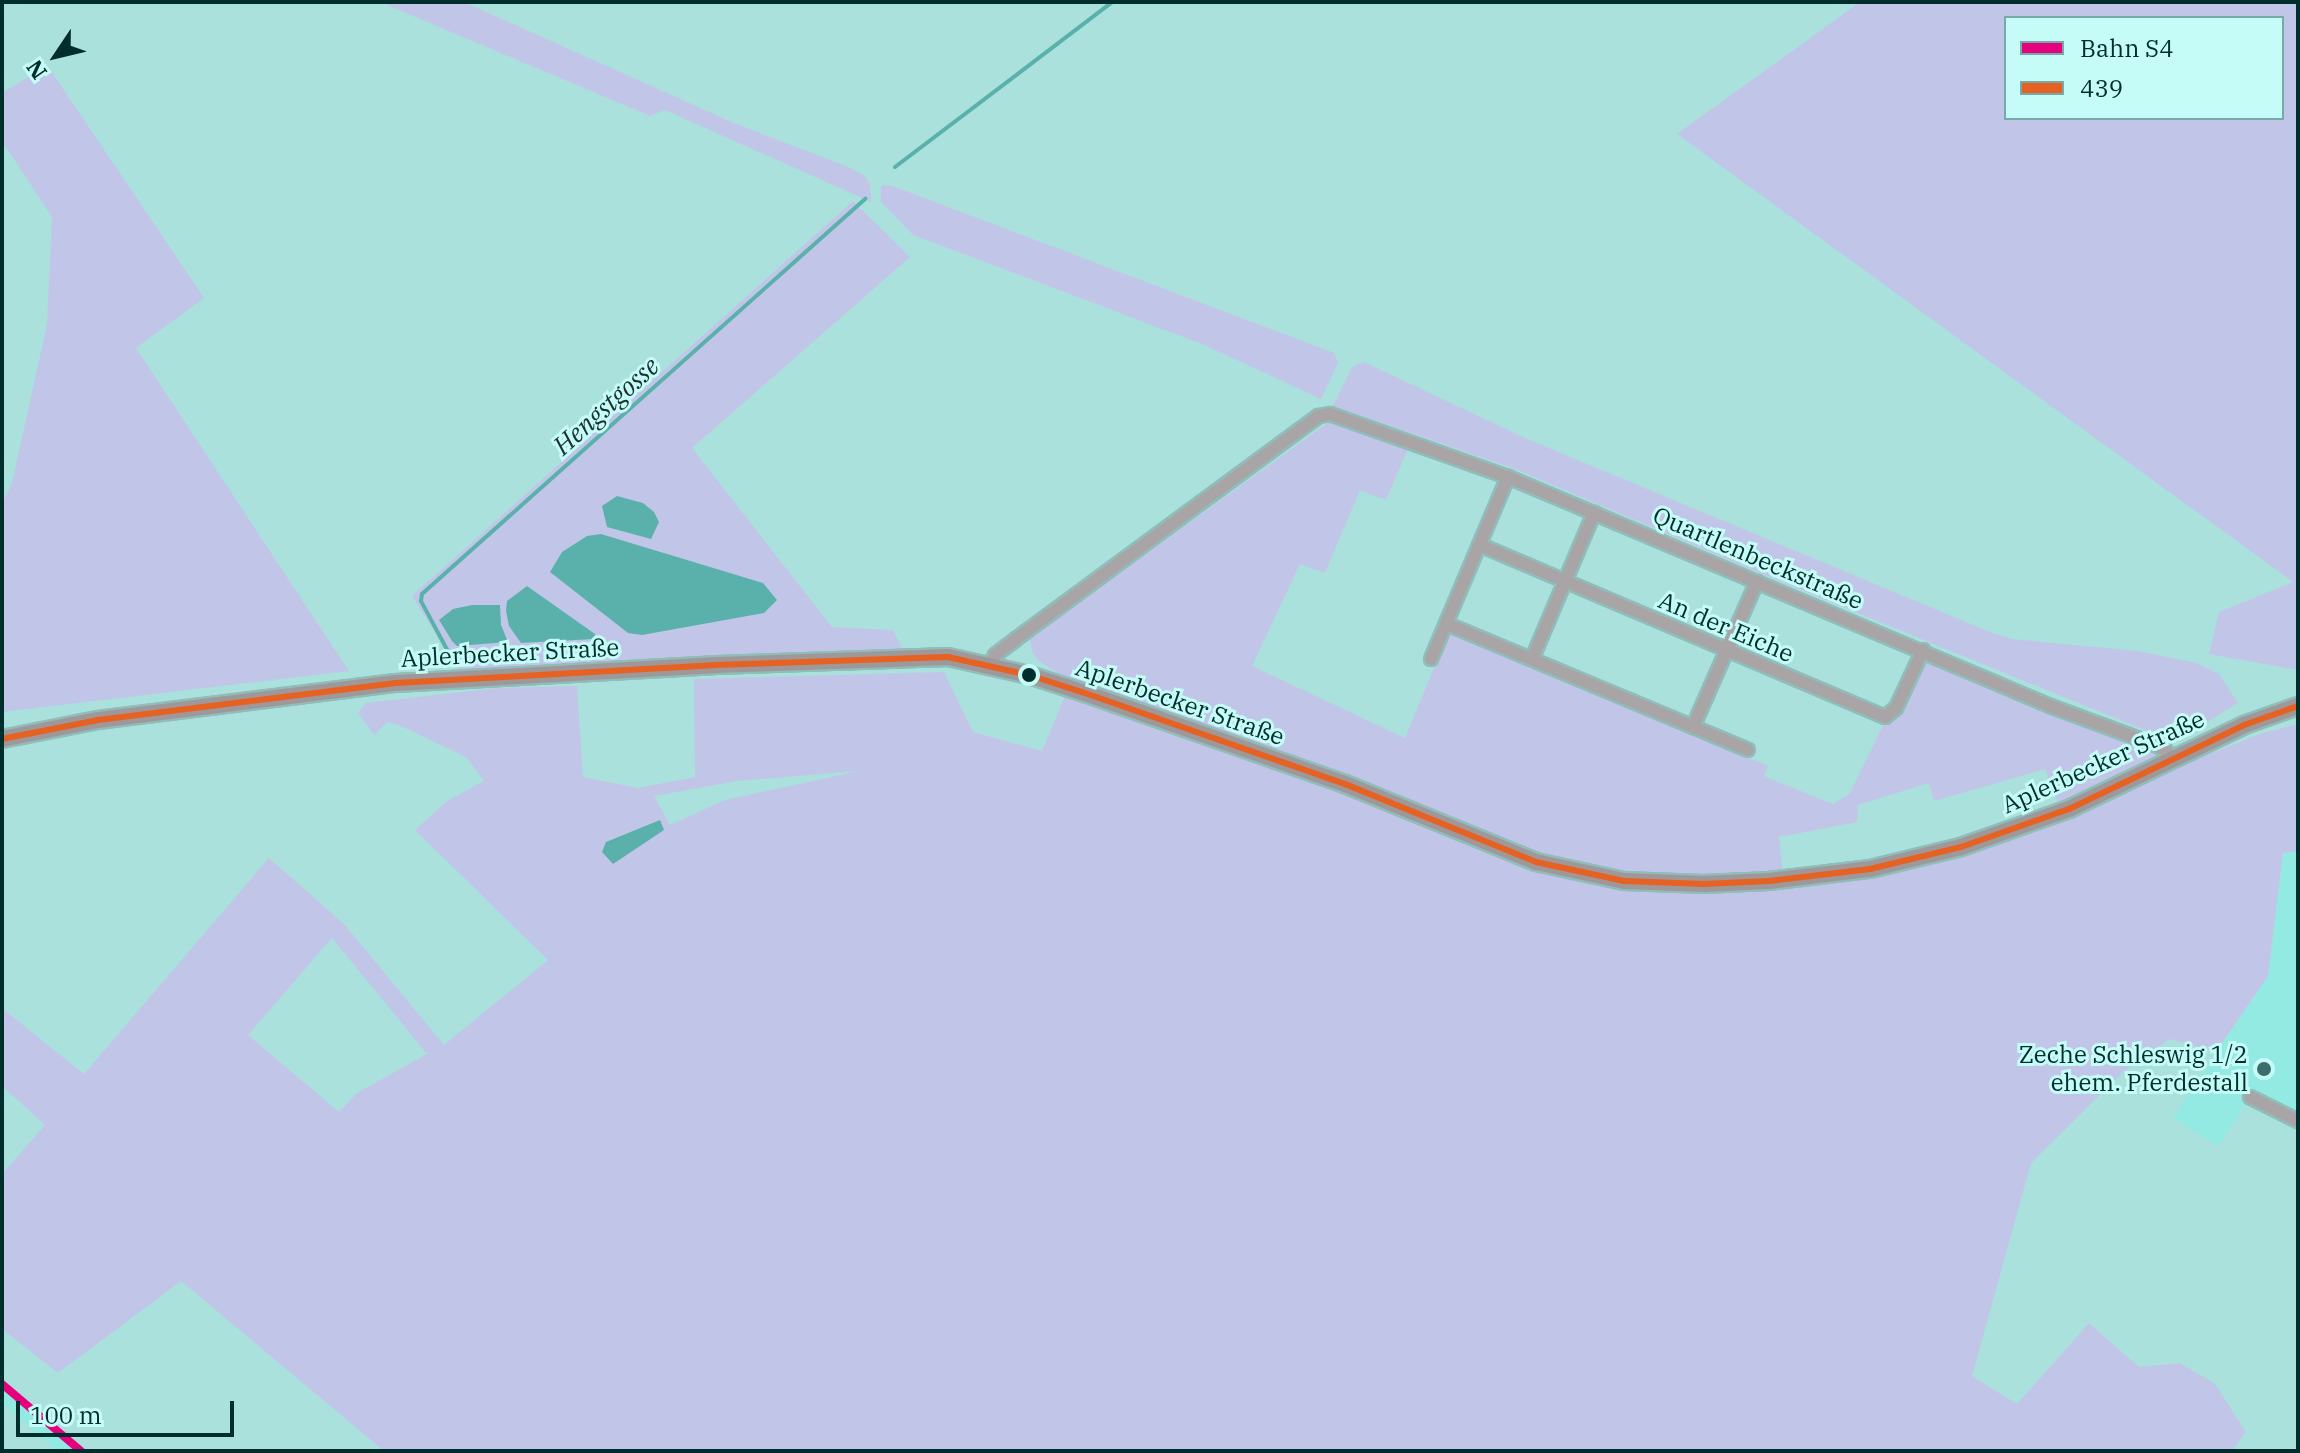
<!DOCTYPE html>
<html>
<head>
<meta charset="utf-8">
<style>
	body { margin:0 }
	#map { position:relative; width:2300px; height:1453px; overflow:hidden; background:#aae1dc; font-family:"IBM Plex Serif",serif }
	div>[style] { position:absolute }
	.built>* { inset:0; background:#93eae3 }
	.green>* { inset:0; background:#c1c6e8 }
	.water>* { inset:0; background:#5ab1ac }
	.stream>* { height:4px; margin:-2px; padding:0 2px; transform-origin:2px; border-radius:2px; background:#5ab1ac }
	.roads { filter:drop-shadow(2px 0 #90bdb9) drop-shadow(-2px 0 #90bdb9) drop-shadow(0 2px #90bdb9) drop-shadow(0 -2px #90bdb9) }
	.street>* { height:12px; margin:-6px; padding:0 6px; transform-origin:6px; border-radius:6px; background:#a9a5a6 }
	.secondary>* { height:16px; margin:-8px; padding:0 8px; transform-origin:8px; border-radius:8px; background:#9f989a }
	.bus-1>* { height:6px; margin:-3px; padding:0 3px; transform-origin:3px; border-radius:3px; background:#e66222 }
	.rail-1>* { height:8px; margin:-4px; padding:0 4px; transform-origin:4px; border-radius:4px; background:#e5007d }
	.dots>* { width:22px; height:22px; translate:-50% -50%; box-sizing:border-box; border:4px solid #c5fcf7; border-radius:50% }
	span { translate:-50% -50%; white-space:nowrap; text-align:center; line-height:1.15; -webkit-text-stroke:6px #c5fcf7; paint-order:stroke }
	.street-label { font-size:24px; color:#002e2c }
	.poi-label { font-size:24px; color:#002e2c }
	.right { translate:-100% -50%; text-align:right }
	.water-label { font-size:26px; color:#1a312f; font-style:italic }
	.frame { position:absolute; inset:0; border:4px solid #002e2c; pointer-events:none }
	.legend { position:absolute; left:2004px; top:16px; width:280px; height:104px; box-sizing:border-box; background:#c5fcf7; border:2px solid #76aaa6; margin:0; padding:10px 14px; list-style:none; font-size:24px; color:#002e2c }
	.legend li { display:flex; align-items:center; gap:16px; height:40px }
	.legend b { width:40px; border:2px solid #76aaa6 }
	.north { position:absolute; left:16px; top:16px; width:80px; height:80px; -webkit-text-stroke:6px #c5fcf7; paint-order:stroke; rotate:235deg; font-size:22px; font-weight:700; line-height:32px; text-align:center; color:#002e2c }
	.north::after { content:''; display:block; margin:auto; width:28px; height:36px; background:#002e2c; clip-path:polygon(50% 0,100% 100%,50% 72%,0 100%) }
	.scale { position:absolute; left:16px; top:1401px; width:218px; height:36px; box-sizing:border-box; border:4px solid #002e2c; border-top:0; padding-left:10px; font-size:24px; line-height:28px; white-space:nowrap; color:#002e2c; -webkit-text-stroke:6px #c5fcf7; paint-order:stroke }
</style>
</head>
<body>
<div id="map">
	<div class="built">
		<i style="clip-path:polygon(2298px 851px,2298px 1121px,2250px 1098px,2218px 1146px,2173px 1118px,2268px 976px,2283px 853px)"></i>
		<i style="clip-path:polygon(2px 1379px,50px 1420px,86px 1451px,57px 1451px,36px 1433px,2px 1403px)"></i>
	</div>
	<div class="green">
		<i style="clip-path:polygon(380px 2px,464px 2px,734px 123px,848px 167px,865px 176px,870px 184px,871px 202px,665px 110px,650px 116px)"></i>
		<i style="clip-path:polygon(evenodd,1860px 2px,2298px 2px,2298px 670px,2209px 654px,2219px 612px,2293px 582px,1677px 134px,1860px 2px,2006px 18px,2282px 18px,2282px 118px,2006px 118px,2006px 18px)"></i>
		<i style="clip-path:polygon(47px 65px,204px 298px,136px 348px,349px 671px,2px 712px,2px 504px,12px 483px,47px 324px,52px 217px,2px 141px,2px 93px)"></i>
		<i style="clip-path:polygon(890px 185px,1334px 353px,1338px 363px,1321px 399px,1202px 344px,913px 235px,881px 202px,881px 186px)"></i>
		<i style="clip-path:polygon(853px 201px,910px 257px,692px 448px,832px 627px,893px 630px,904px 653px,459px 670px,412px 596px)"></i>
		<i style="clip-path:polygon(1364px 362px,1525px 438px,1990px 632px,2012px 639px,2138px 651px,2197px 663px,2219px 674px,2238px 703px,2174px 742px,1762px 574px,1515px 469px,1333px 406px,1352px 367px)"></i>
		<i style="clip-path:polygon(1330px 421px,1408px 449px,1386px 500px,1360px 490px,1325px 573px,1300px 564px,1252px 666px,1405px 738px,1450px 629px,1768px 766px,1764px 776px,1833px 804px,1850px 793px,1883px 725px,1900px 710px,1926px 657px,2153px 750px,2154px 757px,2058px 803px,2045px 769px,1934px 801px,1929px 783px,1858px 805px,1857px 822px,1779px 837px,1783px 872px,1700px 876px,1643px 875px,1603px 870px,1526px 850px,1440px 812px,1332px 771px,1071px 683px,1038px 660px,1032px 652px,1030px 638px)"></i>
		<i style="clip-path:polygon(evenodd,944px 672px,973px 732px,1042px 751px,1067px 691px,1535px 863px,1622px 883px,1871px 870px,2124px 787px,2266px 732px,2298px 724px,2298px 851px,2283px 853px,2268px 976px,2216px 1052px,2170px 1039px,2124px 1071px,2031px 1163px,1972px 1376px,2017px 1404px,2089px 1323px,2139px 1367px,2180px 1363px,2215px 1384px,2246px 1432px,2232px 1451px,384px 1451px,181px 1281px,58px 1373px,2px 1329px,2px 1174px,45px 1125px,2px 1086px,2px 1008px,84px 1074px,269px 858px,345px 925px,444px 1045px,548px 960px,415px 830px,447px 801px,484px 781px,466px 757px,401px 726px,388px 722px,374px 735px,358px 713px,366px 703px,496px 688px,577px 686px,583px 777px,638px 788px,695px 777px,694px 679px,944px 672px,859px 771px,725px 800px,670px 825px,654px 796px,737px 781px,859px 771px,944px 672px,332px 938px,427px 1054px,357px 1093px,339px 1112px,248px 1035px,332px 938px)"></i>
	</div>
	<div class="water">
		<i style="clip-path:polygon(617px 496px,643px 503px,654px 512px,659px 522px,651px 539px,607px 527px,602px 506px)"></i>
		<i style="clip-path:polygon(601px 534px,763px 583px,777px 600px,764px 613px,642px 635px,628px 633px,550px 572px,562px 552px,587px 536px)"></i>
		<i style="clip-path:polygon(527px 586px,595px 634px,594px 639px,521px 643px,509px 626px,506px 611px,507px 601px)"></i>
		<i style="clip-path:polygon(472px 605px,500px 605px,501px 625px,508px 642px,457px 646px,452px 641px,439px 620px,453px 609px)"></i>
		<i style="clip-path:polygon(660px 820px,664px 830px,613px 864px,602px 852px,606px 842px)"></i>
	</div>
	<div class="stream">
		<i style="left:895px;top:167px;width:273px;rotate:-37.2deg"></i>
		<i style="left:451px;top:657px;width:64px;rotate:-118.2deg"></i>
		<i style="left:421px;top:601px;width:7px;rotate:-82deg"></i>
		<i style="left:422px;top:594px;width:594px;rotate:-41.72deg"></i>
	</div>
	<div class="roads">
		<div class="street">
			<i style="left:1480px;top:545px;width:440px;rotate:23deg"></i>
			<i style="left:1885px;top:717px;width:14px;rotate:-39deg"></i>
			<i style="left:1896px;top:708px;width:64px;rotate:-65deg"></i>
			<i style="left:1447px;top:624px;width:326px;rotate:22.7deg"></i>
			<i style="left:1431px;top:659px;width:198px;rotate:-67.1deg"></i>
			<i style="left:1532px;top:659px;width:159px;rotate:-67deg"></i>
			<i style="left:990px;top:665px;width:11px;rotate:-63deg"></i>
			<i style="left:995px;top:655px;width:26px;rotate:-37deg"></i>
			<i style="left:1016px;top:639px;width:376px;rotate:-36.4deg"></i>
			<i style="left:1319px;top:416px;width:11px;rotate:-10deg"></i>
			<i style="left:1330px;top:414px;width:189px;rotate:19.5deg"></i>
			<i style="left:1508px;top:477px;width:588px;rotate:22.9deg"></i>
			<i style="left:2050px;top:706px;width:113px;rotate:20.2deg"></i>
			<i style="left:2156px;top:745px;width:12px;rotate:31deg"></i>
			<i style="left:2166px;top:751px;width:11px;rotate:63deg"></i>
			<i style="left:1693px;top:727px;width:159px;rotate:-66.3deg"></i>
			<i style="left:2250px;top:1097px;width:54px;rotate:26.6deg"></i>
		</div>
		<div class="secondary">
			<i style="left:2px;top:739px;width:98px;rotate:-11.2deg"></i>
			<i style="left:98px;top:720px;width:300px;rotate:-7.1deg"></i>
			<i style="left:396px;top:683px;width:322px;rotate:-3.2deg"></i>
			<i style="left:717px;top:665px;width:231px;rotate:-2deg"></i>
			<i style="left:948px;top:657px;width:83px;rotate:12.5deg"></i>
			<i style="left:1029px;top:675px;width:59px;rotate:17.8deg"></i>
			<i style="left:1085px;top:693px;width:275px;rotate:19.3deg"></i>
			<i style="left:1345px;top:784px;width:206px;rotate:22.2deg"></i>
			<i style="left:1536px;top:862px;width:90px;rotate:12.2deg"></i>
			<i style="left:1624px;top:881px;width:80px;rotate:2.1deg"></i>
			<i style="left:1704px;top:884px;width:65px;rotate:-2.6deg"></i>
			<i style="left:1769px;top:881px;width:102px;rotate:-6.8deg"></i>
			<i style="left:1870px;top:869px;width:94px;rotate:-13.6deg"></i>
			<i style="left:1961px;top:847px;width:114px;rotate:-19.4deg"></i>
			<i style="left:2069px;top:809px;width:194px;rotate:-25.6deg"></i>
			<i style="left:2244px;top:725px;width:57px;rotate:-19.4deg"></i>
		</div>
	</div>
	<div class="bus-1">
		<i style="left:2px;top:739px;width:98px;rotate:-11.2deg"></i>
		<i style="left:98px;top:720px;width:300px;rotate:-7.1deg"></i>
		<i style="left:396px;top:683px;width:322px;rotate:-3.2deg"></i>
		<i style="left:717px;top:665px;width:231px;rotate:-2deg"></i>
		<i style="left:948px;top:657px;width:83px;rotate:12.5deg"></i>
		<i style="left:1029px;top:675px;width:59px;rotate:17.8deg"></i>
		<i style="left:1085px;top:693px;width:275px;rotate:19.3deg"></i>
		<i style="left:1345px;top:784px;width:206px;rotate:22.2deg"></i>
		<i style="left:1536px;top:862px;width:90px;rotate:12.2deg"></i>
		<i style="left:1624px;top:881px;width:80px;rotate:2.1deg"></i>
		<i style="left:1704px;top:884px;width:65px;rotate:-2.6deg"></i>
		<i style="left:1769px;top:881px;width:102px;rotate:-6.8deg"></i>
		<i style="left:1870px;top:869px;width:94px;rotate:-13.6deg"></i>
		<i style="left:1961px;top:847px;width:114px;rotate:-19.4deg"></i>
		<i style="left:2069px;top:809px;width:194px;rotate:-25.6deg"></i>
		<i style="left:2244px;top:725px;width:57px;rotate:-19.4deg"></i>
	</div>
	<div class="rail-1">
		<i style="left:2px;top:1384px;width:104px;rotate:40.3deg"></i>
	</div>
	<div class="dots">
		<i style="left:1029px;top:675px;background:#002e2c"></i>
		<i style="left:2264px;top:1069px;background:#3b6d6a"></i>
	</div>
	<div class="street-label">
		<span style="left:1758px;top:558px;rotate:23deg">Quartlenbeckstraße</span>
		<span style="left:1726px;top:627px;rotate:23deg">An der Eiche</span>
		<span style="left:510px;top:653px;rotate:-3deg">Aplerbecker Straße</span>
		<span style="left:1180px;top:702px;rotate:19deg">Aplerbecker Straße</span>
		<span style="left:2103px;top:762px;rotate:-24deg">Aplerbecker Straße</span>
	</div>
	<div class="poi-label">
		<span class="right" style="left:2248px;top:1069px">Zeche Schleswig 1/2<br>ehem. Pferdestall</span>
	</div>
	<div class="water-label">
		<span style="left:606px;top:406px;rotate:-42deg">Hengstgosse</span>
	</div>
	<div class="frame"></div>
	<ul class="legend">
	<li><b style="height:10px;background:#e5007d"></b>Bahn S4</li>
	<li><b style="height:10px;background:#e66222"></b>439</li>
	</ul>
	<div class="north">N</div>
	<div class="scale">100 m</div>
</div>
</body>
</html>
